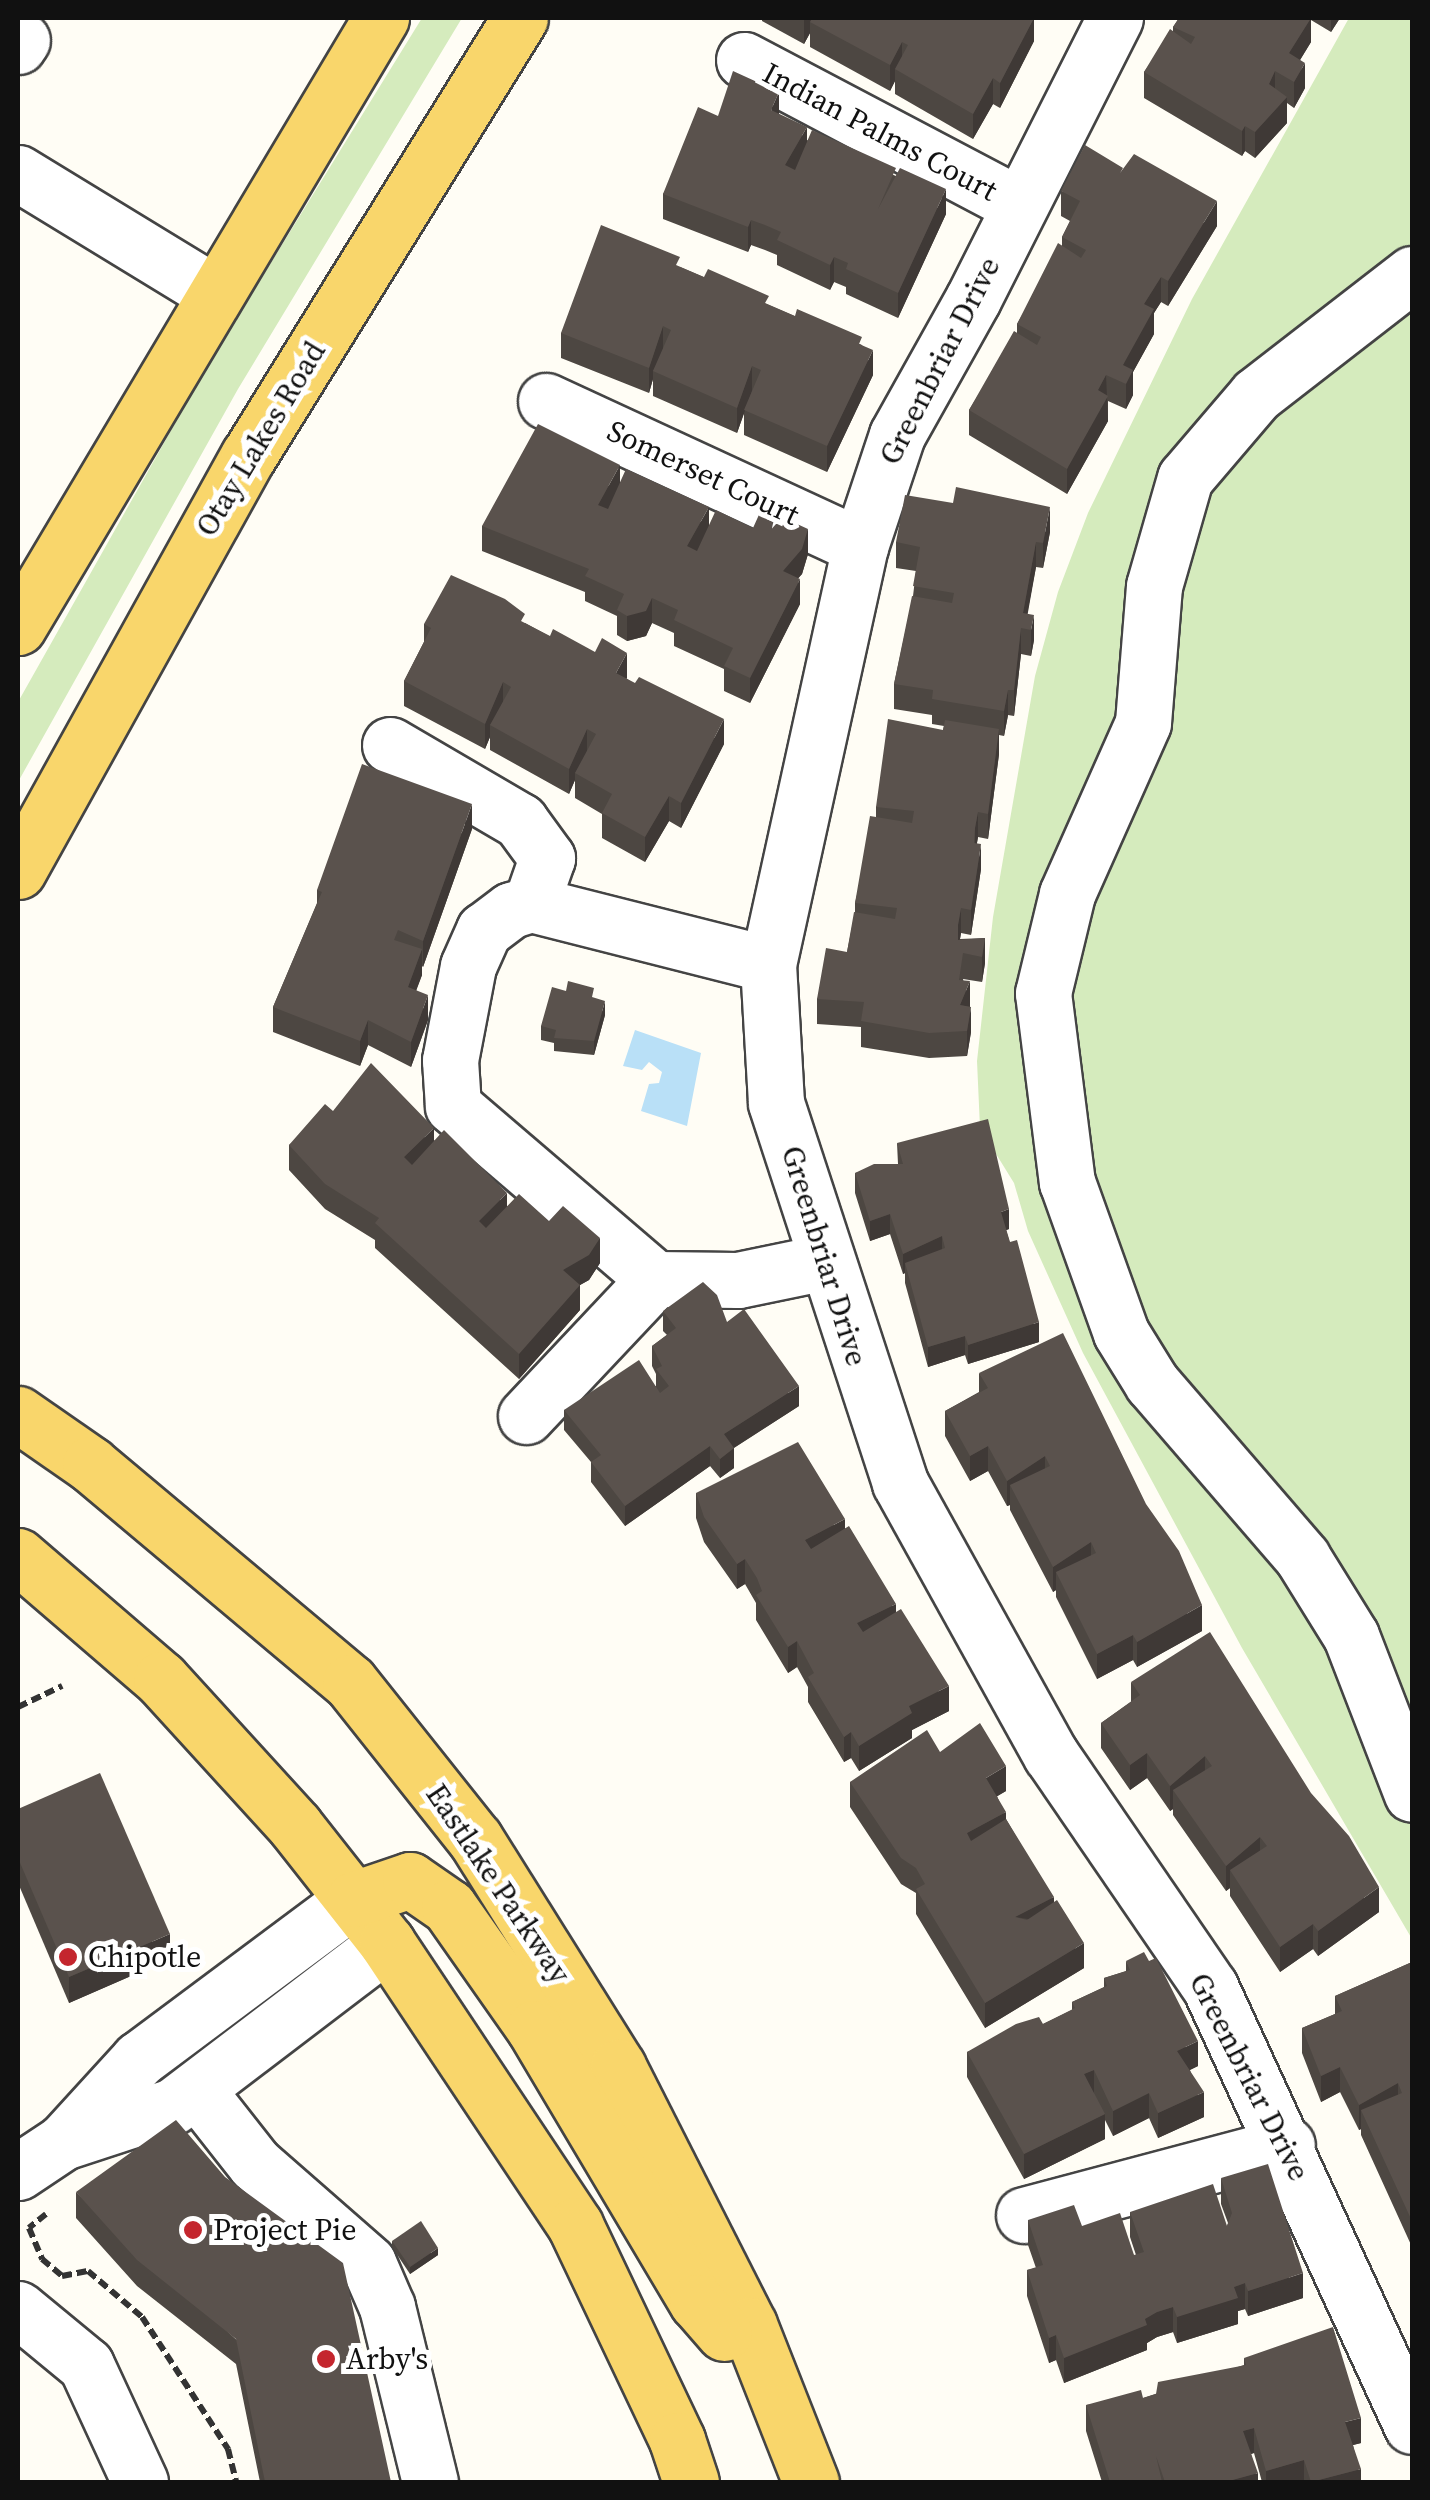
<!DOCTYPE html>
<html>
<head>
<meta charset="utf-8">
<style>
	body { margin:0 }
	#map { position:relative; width:1430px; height:2500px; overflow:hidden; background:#fffdf5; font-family:"Source Serif 4",serif }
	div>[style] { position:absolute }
	.green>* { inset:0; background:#d5ebbd }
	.water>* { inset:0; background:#b9e0f7 }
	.path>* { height:6px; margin-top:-3px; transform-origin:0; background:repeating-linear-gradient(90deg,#333 0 10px,transparent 0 15px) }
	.roads { filter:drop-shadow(2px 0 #444) drop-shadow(-2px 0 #444) drop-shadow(0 2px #444) drop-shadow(0 -2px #444) }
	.minor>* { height:55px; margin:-27.5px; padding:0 27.5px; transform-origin:27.5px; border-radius:27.5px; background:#fff }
	.major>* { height:55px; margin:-27.5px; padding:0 27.5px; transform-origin:27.5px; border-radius:27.5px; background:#f9d66b }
	.wall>* { inset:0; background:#4d4742 }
	.shaded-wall>* { inset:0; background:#3f3936 }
	.building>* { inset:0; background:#5a524d }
	.dots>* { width:28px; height:28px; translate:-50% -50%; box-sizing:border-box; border:5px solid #fff; border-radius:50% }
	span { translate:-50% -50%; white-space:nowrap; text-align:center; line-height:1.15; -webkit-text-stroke:10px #fff; paint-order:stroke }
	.street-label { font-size:30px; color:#111 }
	.poi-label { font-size:30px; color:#111 }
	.left { translate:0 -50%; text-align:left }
	.frame { position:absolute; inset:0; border:20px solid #111; pointer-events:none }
</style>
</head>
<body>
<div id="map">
	<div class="green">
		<i style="clip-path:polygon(422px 18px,462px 18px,238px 389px,18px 782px,18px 702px,209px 363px)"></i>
		<i style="clip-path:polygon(1349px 18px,1412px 18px,1412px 1939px,1242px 1648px,1083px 1353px,1028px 1231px,1014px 1183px,980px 1128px,977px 1061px,993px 917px,1035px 676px,1058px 592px,1088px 513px,1192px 299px)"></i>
	</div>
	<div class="water">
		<i style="clip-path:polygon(635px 1030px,701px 1053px,687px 1126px,641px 1111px,649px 1084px,659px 1083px,662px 1072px,649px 1062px,642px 1070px,623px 1066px)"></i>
	</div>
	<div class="path">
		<i style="left:18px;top:1707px;width:49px;rotate:-25.5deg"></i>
		<i style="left:46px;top:2214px;width:22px;rotate:141deg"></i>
		<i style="left:29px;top:2228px;width:34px;rotate:67deg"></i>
		<i style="left:42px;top:2259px;width:26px;rotate:40deg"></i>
		<i style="left:62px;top:2276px;width:26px;rotate:-11deg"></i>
		<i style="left:88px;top:2271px;width:71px;rotate:40.4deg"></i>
		<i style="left:142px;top:2317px;width:158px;rotate:56.9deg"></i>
		<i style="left:228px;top:2449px;width:34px;rotate:76deg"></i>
	</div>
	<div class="roads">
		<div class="minor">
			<i style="left:1115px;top:18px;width:315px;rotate:116.8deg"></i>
			<i style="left:973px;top:299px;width:156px;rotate:119.2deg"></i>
			<i style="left:897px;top:435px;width:117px;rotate:108.4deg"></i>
			<i style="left:860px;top:546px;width:428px;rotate:102.4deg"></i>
			<i style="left:768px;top:964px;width:139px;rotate:86.7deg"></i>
			<i style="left:776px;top:1103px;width:400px;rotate:71.9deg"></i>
			<i style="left:900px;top:1483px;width:311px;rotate:61deg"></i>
			<i style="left:1051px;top:1755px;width:281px;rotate:55.6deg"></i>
			<i style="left:1210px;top:1987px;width:483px;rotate:65.3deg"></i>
			<i style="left:18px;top:46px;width:7px;rotate:-56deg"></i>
			<i style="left:744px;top:60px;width:309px;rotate:27.8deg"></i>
			<i style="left:18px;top:173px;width:228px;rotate:31.4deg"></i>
			<i style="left:1412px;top:274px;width:197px;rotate:142.2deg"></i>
			<i style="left:1256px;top:395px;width:109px;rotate:130.5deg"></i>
			<i style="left:1185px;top:478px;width:112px;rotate:106deg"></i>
			<i style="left:1154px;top:586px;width:137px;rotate:94.6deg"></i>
			<i style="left:1143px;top:723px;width:187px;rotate:114deg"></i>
			<i style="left:1067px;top:894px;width:102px;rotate:103.6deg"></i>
			<i style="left:1043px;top:993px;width:191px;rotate:82.8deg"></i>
			<i style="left:1067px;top:1182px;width:160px;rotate:70.3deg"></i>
			<i style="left:1121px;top:1333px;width:59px;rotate:58.2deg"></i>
			<i style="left:1152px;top:1383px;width:230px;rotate:49.2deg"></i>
			<i style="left:1302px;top:1557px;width:93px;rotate:58.2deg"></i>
			<i style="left:1351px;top:1636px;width:169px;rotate:68.9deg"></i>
			<i style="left:546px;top:401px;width:346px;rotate:24.8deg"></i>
			<i style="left:390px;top:745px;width:151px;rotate:30.3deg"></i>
			<i style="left:520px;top:821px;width:46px;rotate:53.9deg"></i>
			<i style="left:547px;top:858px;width:49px;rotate:109.2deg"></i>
			<i style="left:768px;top:964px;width:244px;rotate:-165.8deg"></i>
			<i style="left:531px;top:904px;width:21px;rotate:163deg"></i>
			<i style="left:511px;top:910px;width:34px;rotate:143deg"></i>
			<i style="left:484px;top:930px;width:39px;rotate:114deg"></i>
			<i style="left:468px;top:966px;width:96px;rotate:100.8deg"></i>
			<i style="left:450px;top:1060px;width:46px;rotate:86.3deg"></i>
			<i style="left:453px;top:1106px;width:266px;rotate:40.6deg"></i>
			<i style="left:655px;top:1279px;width:83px;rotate:0.7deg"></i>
			<i style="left:738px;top:1280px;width:89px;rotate:-11.7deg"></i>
			<i style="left:526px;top:1416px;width:188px;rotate:-46.7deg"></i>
			<i style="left:196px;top:2089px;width:95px;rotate:51.8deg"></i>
			<i style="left:255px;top:2164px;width:150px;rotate:41.2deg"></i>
			<i style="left:368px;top:2263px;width:48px;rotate:66.6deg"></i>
			<i style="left:387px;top:2307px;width:180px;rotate:76.2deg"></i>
			<i style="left:65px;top:2140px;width:110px;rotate:-47.6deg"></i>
			<i style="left:139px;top:2059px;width:268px;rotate:-36.7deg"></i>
			<i style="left:18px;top:2172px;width:54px;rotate:-33.7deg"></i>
			<i style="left:63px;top:2142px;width:116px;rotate:-18.1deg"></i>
			<i style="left:173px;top:2106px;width:269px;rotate:-37.3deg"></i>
			<i style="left:1024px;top:2215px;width:272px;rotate:-14.9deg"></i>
			<i style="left:18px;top:2309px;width:88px;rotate:39.5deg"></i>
			<i style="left:86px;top:2365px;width:129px;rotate:65.2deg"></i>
		</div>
		<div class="major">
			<i style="left:18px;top:627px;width:709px;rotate:-59.2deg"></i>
			<i style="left:18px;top:871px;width:476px;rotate:-61deg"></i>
			<i style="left:249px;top:455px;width:514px;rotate:-58.2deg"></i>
			<i style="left:18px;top:1414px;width:88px;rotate:34.8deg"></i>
			<i style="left:90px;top:1464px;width:339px;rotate:40deg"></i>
			<i style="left:350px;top:1682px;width:201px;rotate:51.5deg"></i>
			<i style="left:475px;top:1839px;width:269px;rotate:57.9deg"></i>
			<i style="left:618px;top:2067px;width:289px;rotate:63.1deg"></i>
			<i style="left:749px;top:2325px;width:169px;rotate:68.5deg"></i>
			<i style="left:18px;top:1556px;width:189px;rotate:40.7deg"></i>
			<i style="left:161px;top:1679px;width:199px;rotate:47.6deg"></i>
			<i style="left:295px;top:1826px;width:149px;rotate:51.8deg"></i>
			<i style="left:387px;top:1943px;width:339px;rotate:56.3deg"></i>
			<i style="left:575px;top:2225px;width:238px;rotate:64.6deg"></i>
			<i style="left:677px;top:2440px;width:44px;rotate:71.6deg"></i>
			<i style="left:354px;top:1899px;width:59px;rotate:-18.7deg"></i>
			<i style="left:410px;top:1880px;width:47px;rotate:34.7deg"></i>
			<i style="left:449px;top:1907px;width:148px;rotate:54.9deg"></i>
			<i style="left:534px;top:2028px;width:319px;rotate:59.3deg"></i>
			<i style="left:697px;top:2302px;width:41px;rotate:48.9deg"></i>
		</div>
	</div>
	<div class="wall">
		<i style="clip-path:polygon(762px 18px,1034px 18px,1034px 41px,1000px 108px,993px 104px,973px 139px,895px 94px,895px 81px,890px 91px,810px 47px,810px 33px,804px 44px,762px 21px)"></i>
		<i style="clip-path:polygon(1179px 18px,1340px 18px,1331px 32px,1311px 20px,1311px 42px,1300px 60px,1305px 88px,1294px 108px,1287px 103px,1287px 123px,1255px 158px,1245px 151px,1242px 156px,1144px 98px,1144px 72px,1173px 32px,1173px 27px)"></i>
		<i style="clip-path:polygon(779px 114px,807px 140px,896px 176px,946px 214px,898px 318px,846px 294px,846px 287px,834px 282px,830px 290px,777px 265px,777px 255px,765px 250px,751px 245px,748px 252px,663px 219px,663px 194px,718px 116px)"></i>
		<i style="clip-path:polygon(1061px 191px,1217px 226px,1168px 306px,1161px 302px,1154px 313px,1154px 334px,1133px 372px,1133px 395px,1126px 409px,1108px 401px,1108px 421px,1067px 494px,969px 435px,969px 410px,1017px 333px,1017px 324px,1062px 246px,1062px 237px,1070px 221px,1061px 216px)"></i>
		<i style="clip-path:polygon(680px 267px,862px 345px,873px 375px,827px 472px,744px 435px,744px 413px,737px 433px,653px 396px,653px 379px,649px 393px,561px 358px,561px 333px)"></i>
		<i style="clip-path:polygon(620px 482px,709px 526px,808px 554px,802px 574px,798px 578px,800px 604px,750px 703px,724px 691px,724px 669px,674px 646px,674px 633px,652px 623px,646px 636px,627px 641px,617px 635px,617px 616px,585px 601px,585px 592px,482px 551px,482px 526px)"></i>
		<i style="clip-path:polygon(1050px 532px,1043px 568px,1036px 567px,1027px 614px,1034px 640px,1031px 656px,1021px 654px,1014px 716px,1008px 715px,1004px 736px,999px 735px,999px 754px,988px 839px,978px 837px,977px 843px,981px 869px,971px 935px,961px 933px,960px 939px,985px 938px,985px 963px,982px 982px,963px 979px,970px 1007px,971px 1032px,967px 1056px,929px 1058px,861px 1047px,861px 1027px,817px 1024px,817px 999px,847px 952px,855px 912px,855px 903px,876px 817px,876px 807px,943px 730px,944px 726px,932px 724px,932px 715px,894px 709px,894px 684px,913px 596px,916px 571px,896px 568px,896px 542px)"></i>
		<i style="clip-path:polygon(525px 623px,627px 679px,724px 744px,681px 828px,669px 821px,645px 862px,602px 838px,602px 814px,575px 798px,575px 780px,569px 794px,490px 750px,490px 737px,485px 749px,404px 706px,404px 681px,424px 642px,424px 624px)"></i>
		<i style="clip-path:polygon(472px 829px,423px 967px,422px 966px,422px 975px,416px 990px,428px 1020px,411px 1067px,368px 1045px,360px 1066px,273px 1032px,273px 1007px,317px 903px,317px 890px)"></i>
		<i style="clip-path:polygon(594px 998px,605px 1015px,594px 1055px,554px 1051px,554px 1043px,541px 1040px,541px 1026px)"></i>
		<i style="clip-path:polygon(333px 1111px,434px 1140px,507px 1206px,600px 1263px,589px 1280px,580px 1285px,580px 1310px,519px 1379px,375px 1248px,375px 1240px,325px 1209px,289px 1170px,289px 1145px)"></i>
		<i style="clip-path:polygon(897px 1143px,1009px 1229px,1006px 1230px,1039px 1342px,968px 1364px,965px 1355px,928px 1367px,905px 1283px,905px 1273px,903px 1274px,890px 1234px,870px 1241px,855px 1193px,855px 1173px,898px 1164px)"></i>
		<i style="clip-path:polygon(663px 1311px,727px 1322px,799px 1406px,734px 1448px,734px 1468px,720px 1478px,710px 1466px,625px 1526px,591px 1482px,591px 1462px,564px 1430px,564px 1410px,656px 1386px,656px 1374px,652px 1366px,652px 1346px,667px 1335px,663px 1331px)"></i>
		<i style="clip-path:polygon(979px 1373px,1202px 1631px,1137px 1667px,1133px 1660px,1097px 1679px,1056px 1597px,1056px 1590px,1053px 1592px,1010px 1510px,1010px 1505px,1007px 1506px,988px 1471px,970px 1481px,945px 1436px,945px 1411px,979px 1392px)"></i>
		<i style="clip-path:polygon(696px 1493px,845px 1528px,896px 1612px,949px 1711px,912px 1730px,912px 1738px,859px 1771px,851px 1758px,844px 1762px,808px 1702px,808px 1687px,797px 1667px,788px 1673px,756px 1620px,756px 1603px,745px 1584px,737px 1589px,704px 1542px,696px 1518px)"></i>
		<i style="clip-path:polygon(1131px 1682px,1379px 1912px,1318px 1956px,1313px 1949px,1280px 1972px,1230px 1896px,1230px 1888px,1226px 1891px,1173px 1815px,1173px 1809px,1170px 1811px,1147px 1778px,1130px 1790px,1101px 1748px,1101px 1723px,1131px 1702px)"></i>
		<i style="clip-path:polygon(940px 1752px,1006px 1791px,997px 1796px,1006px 1819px,1054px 1902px,1084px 1968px,985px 2028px,916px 1914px,916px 1893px,901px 1884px,850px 1807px,850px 1782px)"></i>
		<i style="clip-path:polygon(18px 1809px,170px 1959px,69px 2003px,18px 1883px)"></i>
		<i style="clip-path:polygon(1126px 1961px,1198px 2066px,1190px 2070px,1204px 2117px,1158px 2138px,1149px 2118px,1113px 2136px,1105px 2120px,1105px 2139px,1024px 2179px,967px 2077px,967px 2052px,1043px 2024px,1072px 2010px,1072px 2002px,1104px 1987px,1104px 1978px,1126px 1971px)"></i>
		<i style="clip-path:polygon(1412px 1962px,1412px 2247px,1361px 2135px,1361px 2129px,1359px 2130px,1340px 2092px,1321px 2102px,1302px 2053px,1302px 2028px,1335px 2014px,1335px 1996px)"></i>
		<i style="clip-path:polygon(1221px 2178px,1303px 2298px,1248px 2316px,1245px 2309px,1238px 2311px,1238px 2324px,1177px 2343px,1173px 2332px,1157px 2337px,1147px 2343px,1147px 2350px,1064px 2383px,1056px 2360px,1049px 2363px,1027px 2296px,1027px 2270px,1036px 2268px,1028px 2245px,1028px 2220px,1082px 2226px,1134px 2255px,1136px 2255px,1130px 2237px,1130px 2212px,1227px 2226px,1228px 2223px,1221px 2204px)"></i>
		<i style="clip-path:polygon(76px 2192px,391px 2482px,260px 2482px,236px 2364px,137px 2286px,76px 2218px)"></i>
		<i style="clip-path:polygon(392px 2241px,438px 2255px,410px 2274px,392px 2247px)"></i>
		<i style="clip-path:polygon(1244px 2358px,1361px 2443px,1353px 2445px,1361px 2482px,1262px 2482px,1254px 2453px,1251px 2454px,1258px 2482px,1102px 2482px,1086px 2431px,1086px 2405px,1143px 2398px,1244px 2365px)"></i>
	</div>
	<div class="shaded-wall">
		<i style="clip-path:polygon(1034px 18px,1034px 41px,1000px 108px,1000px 83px)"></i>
		<i style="clip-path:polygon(1311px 18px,1311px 42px,1289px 78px,1289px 53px)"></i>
		<i style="clip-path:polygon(1331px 18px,1340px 18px,1331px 32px)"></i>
		<i style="clip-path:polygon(804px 19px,816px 18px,810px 22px,810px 33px,804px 44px)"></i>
		<i style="clip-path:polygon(902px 42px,902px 67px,895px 69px,895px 81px,890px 91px,890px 65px)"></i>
		<i style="clip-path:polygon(1305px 63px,1305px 88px,1294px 108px,1294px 82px)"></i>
		<i style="clip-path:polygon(1275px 71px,1275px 96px,1269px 84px)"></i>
		<i style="clip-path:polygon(993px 78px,993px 104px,973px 139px,973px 114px)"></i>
		<i style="clip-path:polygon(779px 92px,779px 117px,771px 110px)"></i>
		<i style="clip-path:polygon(1287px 97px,1287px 123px,1255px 158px,1255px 132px)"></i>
		<i style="clip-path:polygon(1245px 126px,1245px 151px,1242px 156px,1242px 131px)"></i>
		<i style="clip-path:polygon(807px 127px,807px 152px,785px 190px,785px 165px)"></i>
		<i style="clip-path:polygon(946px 189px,946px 214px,898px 318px,898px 293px)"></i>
		<i style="clip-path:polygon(1217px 201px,1217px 226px,1168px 306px,1168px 281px)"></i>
		<i style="clip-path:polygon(751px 220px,751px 245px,748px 252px,748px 227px)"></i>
		<i style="clip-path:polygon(834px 257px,834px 282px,830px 290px,830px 265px)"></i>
		<i style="clip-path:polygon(1161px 277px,1161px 302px,1154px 313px,1154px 334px,1133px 372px,1133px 395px,1126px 409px,1126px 384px,1123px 365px,1144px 304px)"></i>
		<i style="clip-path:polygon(663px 326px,663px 352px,653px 371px,653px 379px,649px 393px,649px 368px)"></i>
		<i style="clip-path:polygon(873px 350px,873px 375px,827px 472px,827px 446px)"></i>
		<i style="clip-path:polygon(752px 366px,752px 391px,737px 433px,737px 408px)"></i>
		<i style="clip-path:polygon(1106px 375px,1108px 421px,1067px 494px,1067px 469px,1098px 390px)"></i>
		<i style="clip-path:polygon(620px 465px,620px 491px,598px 530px,598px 505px)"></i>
		<i style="clip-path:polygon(709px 507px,709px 532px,687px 571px,687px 546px)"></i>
		<i style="clip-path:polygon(1050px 507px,1050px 532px,1043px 568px,1043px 543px)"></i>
		<i style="clip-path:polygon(808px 529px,808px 554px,802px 574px,783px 596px,783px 571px)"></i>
		<i style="clip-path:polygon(1036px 542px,1036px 567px,1025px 629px,1023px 613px)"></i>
		<i style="clip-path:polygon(800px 579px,800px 604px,750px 703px,750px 678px)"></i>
		<i style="clip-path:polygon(652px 598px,652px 623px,646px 636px,627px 641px,627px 616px)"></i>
		<i style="clip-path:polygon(1034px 615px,1034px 640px,1031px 656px,1031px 630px)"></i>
		<i style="clip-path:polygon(1021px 628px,1021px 654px,1014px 716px,1014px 690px)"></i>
		<i style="clip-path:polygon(627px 653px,627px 678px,616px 698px,616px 673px)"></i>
		<i style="clip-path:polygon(503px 682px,503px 707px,490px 725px,490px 737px,485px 749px,485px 724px)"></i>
		<i style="clip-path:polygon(1008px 690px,1008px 715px,1004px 736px,1004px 711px)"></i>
		<i style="clip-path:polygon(724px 719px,724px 744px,681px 828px,681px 803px)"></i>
		<i style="clip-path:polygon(587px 729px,587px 754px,575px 773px,575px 780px,569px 794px,569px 769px)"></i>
		<i style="clip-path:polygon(999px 729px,999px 754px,988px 839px,988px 814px)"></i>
		<i style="clip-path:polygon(669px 796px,669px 821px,645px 862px,645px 837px)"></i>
		<i style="clip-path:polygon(472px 804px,472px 829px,423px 967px,423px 941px)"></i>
		<i style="clip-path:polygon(978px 812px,978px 837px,975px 853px,975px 828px)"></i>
		<i style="clip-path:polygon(981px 844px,981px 869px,971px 935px,971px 910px)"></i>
		<i style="clip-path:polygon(961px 908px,961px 933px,958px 950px,958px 925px)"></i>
		<i style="clip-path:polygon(985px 938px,985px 963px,982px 982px,982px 957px)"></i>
		<i style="clip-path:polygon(422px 949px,422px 975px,408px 1013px,408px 987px)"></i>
		<i style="clip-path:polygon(970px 981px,970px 1007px,960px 1005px)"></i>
		<i style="clip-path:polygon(428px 995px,428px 1020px,411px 1067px,411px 1042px)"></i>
		<i style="clip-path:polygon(605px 1001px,605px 1015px,594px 1055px,594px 1041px)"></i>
		<i style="clip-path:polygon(971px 1007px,971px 1032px,967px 1056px,967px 1031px)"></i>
		<i style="clip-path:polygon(368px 1020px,368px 1045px,360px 1066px,360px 1041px)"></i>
		<i style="clip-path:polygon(434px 1128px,434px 1153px,404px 1182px,404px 1157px)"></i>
		<i style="clip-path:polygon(507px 1193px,507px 1218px,479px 1246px,479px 1221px)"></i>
		<i style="clip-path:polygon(1009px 1209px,1009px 1229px,1001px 1232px,1001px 1212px)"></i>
		<i style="clip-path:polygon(890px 1214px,890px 1234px,870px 1241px,870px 1221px)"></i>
		<i style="clip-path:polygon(942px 1236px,942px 1256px,905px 1263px,905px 1273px,903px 1274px,903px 1254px)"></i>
		<i style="clip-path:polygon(600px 1238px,600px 1263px,589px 1280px,580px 1285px,580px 1310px,519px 1379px,519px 1354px,563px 1270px)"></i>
		<i style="clip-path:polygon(1039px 1322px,1039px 1342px,968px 1364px,968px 1345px)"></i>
		<i style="clip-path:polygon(965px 1336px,965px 1355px,928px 1367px,928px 1347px)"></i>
		<i style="clip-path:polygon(799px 1386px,799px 1406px,724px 1454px,724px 1434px)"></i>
		<i style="clip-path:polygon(710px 1446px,710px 1466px,625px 1526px,625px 1506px)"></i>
		<i style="clip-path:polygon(988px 1446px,988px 1471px,970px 1481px,970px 1456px)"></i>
		<i style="clip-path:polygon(734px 1448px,734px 1468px,720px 1478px,720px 1459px)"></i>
		<i style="clip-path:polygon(1045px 1456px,1045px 1481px,1010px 1485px,1010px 1505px,1007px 1506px,1007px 1481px)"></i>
		<i style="clip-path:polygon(845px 1519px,845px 1544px,805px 1565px,805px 1540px)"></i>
		<i style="clip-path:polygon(1091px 1542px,1091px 1568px,1056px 1572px,1056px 1590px,1053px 1592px,1053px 1567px)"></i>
		<i style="clip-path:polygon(745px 1559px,745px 1584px,737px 1589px,737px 1564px)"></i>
		<i style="clip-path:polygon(896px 1604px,896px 1629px,857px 1648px,857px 1623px)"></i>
		<i style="clip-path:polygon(1202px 1605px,1202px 1631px,1137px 1667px,1137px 1642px)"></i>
		<i style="clip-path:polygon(1133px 1635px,1133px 1660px,1097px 1679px,1097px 1654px)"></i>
		<i style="clip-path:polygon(797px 1641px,797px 1667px,788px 1673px,788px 1647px)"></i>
		<i style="clip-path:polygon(949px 1686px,949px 1711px,912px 1730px,912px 1738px,859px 1771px,859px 1746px,909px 1706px)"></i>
		<i style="clip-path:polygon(851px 1732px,851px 1758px,844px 1762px,844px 1737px)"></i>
		<i style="clip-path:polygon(1147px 1753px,1147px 1778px,1130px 1790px,1130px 1765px)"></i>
		<i style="clip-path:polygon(1205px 1756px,1205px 1782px,1173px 1790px,1173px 1809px,1170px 1811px,1170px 1786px)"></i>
		<i style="clip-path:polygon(1006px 1766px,1006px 1791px,986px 1803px,986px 1778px)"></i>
		<i style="clip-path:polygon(1006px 1812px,1006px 1838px,967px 1858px,967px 1833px)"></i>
		<i style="clip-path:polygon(1260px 1837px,1260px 1862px,1230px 1870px,1230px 1888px,1226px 1891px,1226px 1866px)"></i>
		<i style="clip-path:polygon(1379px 1887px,1379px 1912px,1318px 1956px,1318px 1931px)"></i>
		<i style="clip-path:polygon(1054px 1897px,1054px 1923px,1015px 1917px)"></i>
		<i style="clip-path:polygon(1313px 1924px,1313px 1949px,1280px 1972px,1280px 1947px)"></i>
		<i style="clip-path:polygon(170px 1934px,170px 1959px,69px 2003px,69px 1977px)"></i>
		<i style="clip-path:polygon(1084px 1943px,1084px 1968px,985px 2028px,985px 2003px)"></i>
		<i style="clip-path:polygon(1198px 2041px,1198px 2066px,1177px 2076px,1177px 2051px)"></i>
		<i style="clip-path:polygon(1340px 2067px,1340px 2092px,1321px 2102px,1321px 2076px)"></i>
		<i style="clip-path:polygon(1094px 2070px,1094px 2095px,1084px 2074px)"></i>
		<i style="clip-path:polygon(1398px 2083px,1398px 2108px,1361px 2110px,1361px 2129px,1359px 2130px,1359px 2105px)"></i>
		<i style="clip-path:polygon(1204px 2092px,1204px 2117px,1158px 2138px,1158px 2113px)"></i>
		<i style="clip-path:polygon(1149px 2093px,1149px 2118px,1113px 2136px,1113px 2111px)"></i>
		<i style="clip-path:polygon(1105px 2114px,1105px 2139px,1024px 2179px,1024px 2154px)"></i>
		<i style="clip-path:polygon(438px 2248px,438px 2255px,410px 2274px,410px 2267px)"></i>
		<i style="clip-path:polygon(1303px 2273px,1303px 2298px,1248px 2316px,1248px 2291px)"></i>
		<i style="clip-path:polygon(1245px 2283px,1245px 2309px,1238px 2311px,1238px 2324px,1177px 2343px,1177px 2317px,1234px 2287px)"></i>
		<i style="clip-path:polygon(1173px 2307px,1173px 2332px,1157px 2337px,1147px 2343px,1147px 2350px,1064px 2383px,1064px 2358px,1157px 2312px)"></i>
		<i style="clip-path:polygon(1056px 2335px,1056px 2360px,1049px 2363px,1049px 2338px)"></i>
		<i style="clip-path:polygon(1361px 2418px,1361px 2443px,1345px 2447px,1345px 2422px)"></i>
		<i style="clip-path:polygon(1254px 2428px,1254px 2453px,1243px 2456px,1243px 2431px)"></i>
		<i style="clip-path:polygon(1304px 2460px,1304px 2482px,1266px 2482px,1266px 2471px)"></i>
		<i style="clip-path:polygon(1361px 2469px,1361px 2482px,1311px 2482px)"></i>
		<i style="clip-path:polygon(1258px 2473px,1258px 2482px,1225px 2482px)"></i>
	</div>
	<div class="building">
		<i style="clip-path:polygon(812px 18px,1034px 18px,1000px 83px,993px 78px,973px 114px,895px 69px,908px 45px,902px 42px,890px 65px,810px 22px)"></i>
		<i style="clip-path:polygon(1179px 18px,1311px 18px,1289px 53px,1305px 63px,1294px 82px,1275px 71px,1269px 84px,1287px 97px,1255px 132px,1245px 126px,1242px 131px,1144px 72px,1170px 29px,1191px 44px,1195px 37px,1173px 27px)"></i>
		<i style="clip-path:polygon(733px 71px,779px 92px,771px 110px,807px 127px,785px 165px,795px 170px,812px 130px,896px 168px,878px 209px,900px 168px,946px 189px,898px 293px,846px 269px,848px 263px,834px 257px,830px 265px,777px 240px,781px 232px,765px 225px,751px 220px,748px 227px,663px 194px,698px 107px,718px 116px)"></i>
		<i style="clip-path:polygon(1085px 145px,1123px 168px,1120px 173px,1134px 154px,1217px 201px,1168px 281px,1161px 277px,1144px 304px,1154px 309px,1123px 365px,1133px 370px,1126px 384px,1106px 375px,1098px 390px,1108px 396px,1067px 469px,969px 410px,1014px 331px,1037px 345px,1041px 337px,1017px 324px,1058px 243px,1081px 258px,1086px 250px,1062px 237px,1080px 201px,1061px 191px)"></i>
		<i style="clip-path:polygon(601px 225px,680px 257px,676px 265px,704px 277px,708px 269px,769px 296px,765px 303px,795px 316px,797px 309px,862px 337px,859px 344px,873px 350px,827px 446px,744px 410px,761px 370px,752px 366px,737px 408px,653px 371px,671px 330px,663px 326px,649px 368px,561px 333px)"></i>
		<i style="clip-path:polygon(538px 424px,620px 465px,598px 505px,608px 509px,626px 469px,709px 507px,687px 546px,697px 551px,716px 510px,753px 528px,762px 508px,808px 529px,802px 549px,783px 571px,800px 579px,750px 678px,724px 666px,733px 648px,674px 620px,678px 610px,652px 598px,646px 611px,627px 616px,617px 610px,624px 594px,585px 576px,589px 569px,482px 526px)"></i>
		<i style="clip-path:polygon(956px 487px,1050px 507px,1043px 543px,1036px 542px,1023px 613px,1034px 615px,1031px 630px,1021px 628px,1014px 690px,1008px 690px,1004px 711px,932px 699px,933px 690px,894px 684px,912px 596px,952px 603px,954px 593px,913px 586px,920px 547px,896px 542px,905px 495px,953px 503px)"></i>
		<i style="clip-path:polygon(451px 575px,505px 599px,525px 614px,521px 621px,550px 636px,553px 629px,595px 652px,602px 638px,627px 653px,616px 673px,635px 683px,639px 677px,724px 719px,681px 803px,669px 796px,645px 837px,602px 813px,612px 794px,575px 773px,596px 734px,587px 729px,569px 769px,490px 725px,511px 687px,503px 682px,485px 724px,404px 681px,431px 628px,424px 624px)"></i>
		<i style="clip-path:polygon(888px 719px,943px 730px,945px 720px,999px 729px,988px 814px,978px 812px,975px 828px,974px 843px,981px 844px,971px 910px,961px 908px,958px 925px,958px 940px,985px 938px,982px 957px,963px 953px,959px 980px,970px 981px,960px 1005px,971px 1007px,967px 1031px,929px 1033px,861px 1021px,864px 1002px,817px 999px,826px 948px,847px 952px,854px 912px,895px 919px,897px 908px,855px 903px,870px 816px,912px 823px,914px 811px,876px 807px)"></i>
		<i style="clip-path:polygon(362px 764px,472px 804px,423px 941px,398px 930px,394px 940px,422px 949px,408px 987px,428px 995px,411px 1042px,368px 1020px,360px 1041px,273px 1007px,322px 892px,317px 890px)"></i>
		<i style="clip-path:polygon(568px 981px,594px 988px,592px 997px,605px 1001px,594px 1041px,554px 1038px,556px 1030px,541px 1026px,552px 987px,566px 991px)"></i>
		<i style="clip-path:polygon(371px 1063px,434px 1128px,404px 1157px,412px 1165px,444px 1130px,507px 1193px,479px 1221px,486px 1228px,519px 1194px,549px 1221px,563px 1206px,600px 1238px,589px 1255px,563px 1270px,580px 1285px,519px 1354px,375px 1223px,379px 1218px,325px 1184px,289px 1145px,325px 1104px,333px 1111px)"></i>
		<i style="clip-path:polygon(988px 1119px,1009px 1209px,1001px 1212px,1010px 1242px,1017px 1240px,1039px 1322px,968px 1345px,965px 1336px,928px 1347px,905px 1263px,945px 1248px,942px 1236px,903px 1254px,890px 1214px,870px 1221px,855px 1173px,874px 1164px,903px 1164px,897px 1143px)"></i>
		<i style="clip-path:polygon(703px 1282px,717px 1295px,727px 1322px,744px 1309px,799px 1386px,724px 1434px,734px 1448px,720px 1459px,710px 1446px,625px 1506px,591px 1462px,601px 1455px,564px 1410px,639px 1360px,660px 1393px,669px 1386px,656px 1369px,662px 1366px,652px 1346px,676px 1328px,663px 1311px)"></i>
		<i style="clip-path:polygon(1063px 1333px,1146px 1504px,1179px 1551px,1202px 1605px,1137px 1642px,1133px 1635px,1097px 1654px,1056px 1572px,1096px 1553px,1091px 1542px,1053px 1567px,1010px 1485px,1050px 1466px,1045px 1456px,1007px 1481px,988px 1446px,970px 1456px,945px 1411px,988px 1388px,979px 1373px)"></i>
		<i style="clip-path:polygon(798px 1442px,845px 1519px,805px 1540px,811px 1549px,849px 1526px,896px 1604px,857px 1623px,863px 1632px,901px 1609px,949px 1686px,909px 1706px,912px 1713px,859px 1746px,851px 1732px,844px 1737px,808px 1677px,814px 1673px,797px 1641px,788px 1647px,756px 1595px,762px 1591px,757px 1578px,745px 1559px,737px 1564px,704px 1517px,696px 1493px)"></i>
		<i style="clip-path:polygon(1210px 1632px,1311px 1793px,1349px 1836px,1379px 1887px,1318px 1931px,1313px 1924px,1280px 1947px,1230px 1870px,1267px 1846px,1260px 1837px,1226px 1866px,1173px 1790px,1212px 1766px,1205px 1756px,1170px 1786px,1147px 1753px,1130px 1765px,1101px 1723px,1140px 1695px,1131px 1682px)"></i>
		<i style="clip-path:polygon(980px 1723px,1006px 1766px,986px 1778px,1006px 1812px,967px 1833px,971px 1841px,1006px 1819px,1054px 1897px,1015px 1917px,1027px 1920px,1057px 1900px,1084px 1943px,985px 2003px,916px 1889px,925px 1884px,916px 1868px,901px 1858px,850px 1782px,927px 1730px,940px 1752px)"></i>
		<i style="clip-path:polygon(100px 1773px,170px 1934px,69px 1977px,18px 1858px,18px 1809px)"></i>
		<i style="clip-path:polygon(1144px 1952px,1149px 1961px,1156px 1958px,1198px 2041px,1177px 2051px,1204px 2092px,1158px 2113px,1149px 2093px,1113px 2111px,1094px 2070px,1084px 2074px,1105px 2114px,1024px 2154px,967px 2052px,1016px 2024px,1039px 2017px,1043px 2024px,1075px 2008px,1072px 2002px,1107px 1986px,1104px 1978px,1130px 1970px,1126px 1961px)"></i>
		<i style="clip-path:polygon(1412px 1962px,1412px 2221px,1361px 2110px,1402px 2093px,1398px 2083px,1359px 2105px,1340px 2067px,1321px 2076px,1302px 2028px,1342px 2011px,1335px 1996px)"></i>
		<i style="clip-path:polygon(176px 2120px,225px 2177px,343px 2263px,391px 2482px,265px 2482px,236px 2339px,137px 2260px,76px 2192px)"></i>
		<i style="clip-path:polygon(1268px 2164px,1303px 2273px,1248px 2291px,1245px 2283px,1234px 2287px,1238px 2298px,1177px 2317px,1173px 2307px,1157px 2312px,1145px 2319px,1147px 2325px,1064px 2358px,1056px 2335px,1049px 2338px,1027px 2270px,1043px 2265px,1028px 2220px,1074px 2205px,1082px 2226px,1120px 2213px,1134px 2255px,1144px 2252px,1130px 2212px,1213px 2184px,1227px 2226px,1232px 2213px,1221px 2178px)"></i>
		<i style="clip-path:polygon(421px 2221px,438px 2248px,410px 2267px,392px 2241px)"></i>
		<i style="clip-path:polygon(1333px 2327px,1361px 2418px,1345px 2422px,1361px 2469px,1311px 2482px,1304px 2460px,1266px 2471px,1254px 2428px,1243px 2431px,1258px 2473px,1225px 2482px,1165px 2482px,1156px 2456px,1162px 2482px,1110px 2482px,1086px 2405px,1141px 2390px,1143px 2398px,1156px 2394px,1158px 2382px,1246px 2365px,1244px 2358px)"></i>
	</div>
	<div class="dots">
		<i style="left:68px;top:1957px;background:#c4262e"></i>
		<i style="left:193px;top:2230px;background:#c4262e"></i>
		<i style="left:326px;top:2359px;background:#c4262e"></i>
	</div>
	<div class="street-label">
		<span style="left:880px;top:132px;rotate:28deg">Indian Palms Court</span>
		<span style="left:940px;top:361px;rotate:-63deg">Greenbriar Drive</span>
		<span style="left:261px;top:439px;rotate:-59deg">Otay Lakes Road</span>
		<span style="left:703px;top:473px;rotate:25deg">Somerset Court</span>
		<span style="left:824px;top:1256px;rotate:73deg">Greenbriar Drive</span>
		<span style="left:498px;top:1884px;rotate:56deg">Eastlake Parkway</span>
		<span style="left:1249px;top:2077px;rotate:63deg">Greenbriar Drive</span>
	</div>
	<div class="poi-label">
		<span class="left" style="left:88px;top:1957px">Chipotle</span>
		<span class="left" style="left:213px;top:2230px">Project Pie</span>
		<span class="left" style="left:346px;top:2359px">Arby's</span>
	</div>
	<div class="frame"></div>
</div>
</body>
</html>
